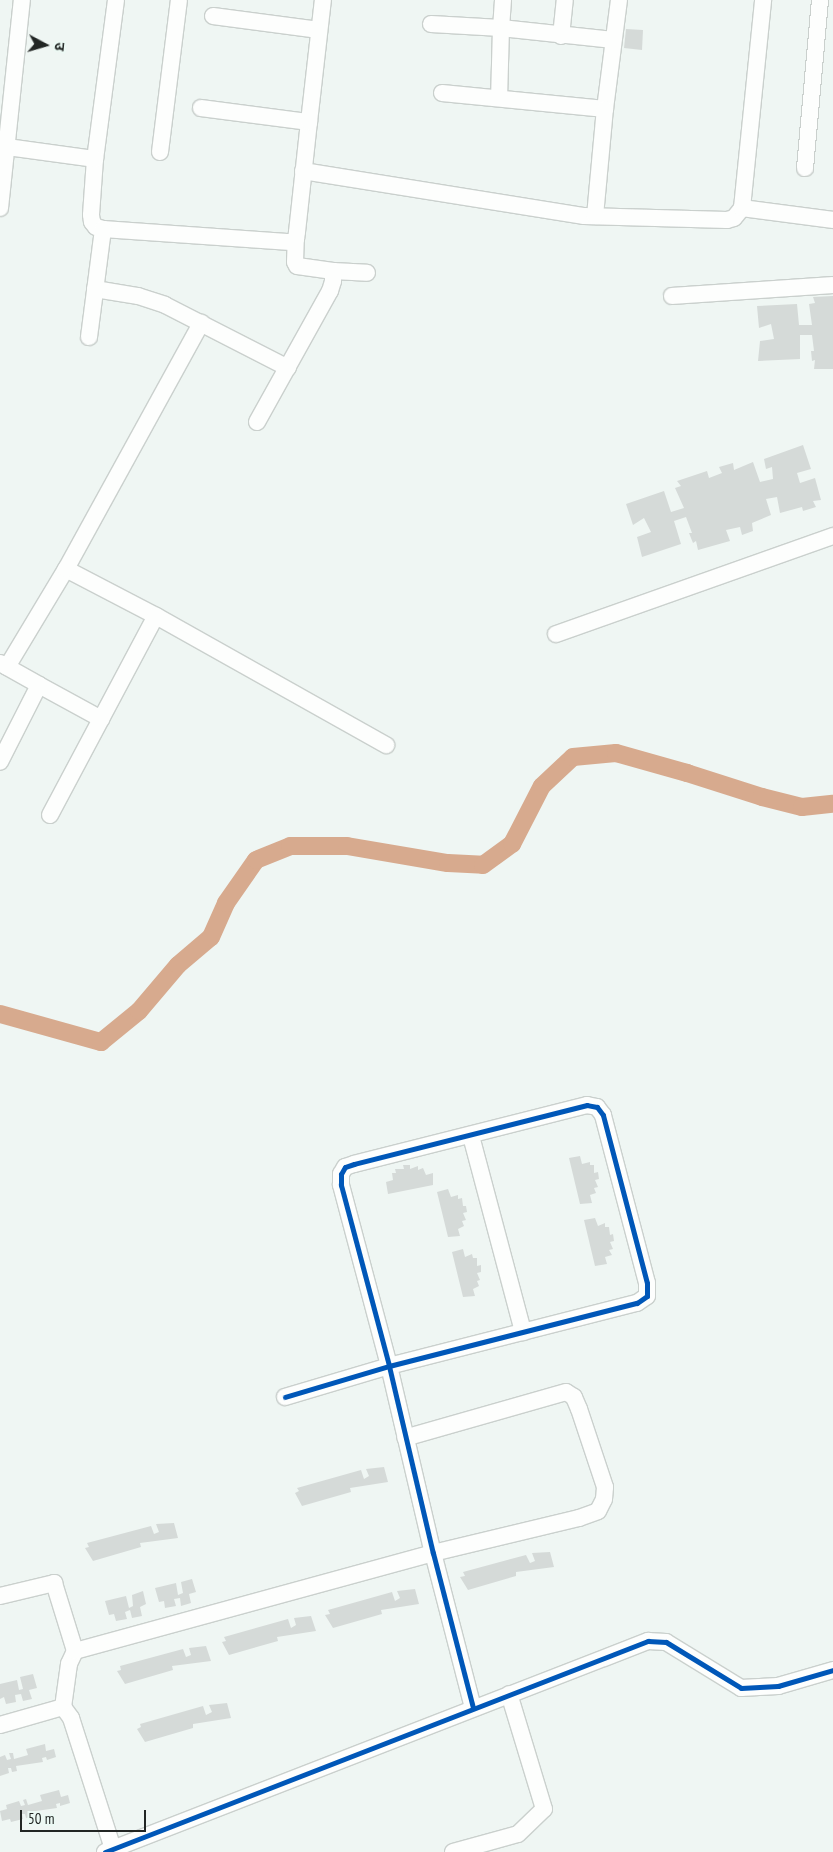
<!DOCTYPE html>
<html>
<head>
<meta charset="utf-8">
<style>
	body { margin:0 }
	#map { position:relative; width:833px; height:1852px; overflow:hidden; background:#eff6f3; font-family:"PT Sans Narrow","Noto Sans Devanagari",sans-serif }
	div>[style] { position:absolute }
	.canal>* { height:18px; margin:-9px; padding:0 9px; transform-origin:9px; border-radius:9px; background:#d7aa8e }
	.building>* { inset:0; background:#d5dad8 }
	.roads { filter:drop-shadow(1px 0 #cad0cd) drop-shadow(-1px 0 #cad0cd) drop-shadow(0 1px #cad0cd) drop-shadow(0 -1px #cad0cd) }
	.minor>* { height:16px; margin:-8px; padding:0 8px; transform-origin:8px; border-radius:8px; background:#fdfefd }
	.cycleway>* { height:5px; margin:-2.5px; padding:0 2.5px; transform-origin:2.5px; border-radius:2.5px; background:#0057b8 }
	span { translate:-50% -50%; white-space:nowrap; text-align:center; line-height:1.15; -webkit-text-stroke:4.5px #ecf9f4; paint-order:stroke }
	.north { position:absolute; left:20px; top:20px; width:50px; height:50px; -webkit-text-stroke:4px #ecf9f4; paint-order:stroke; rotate:96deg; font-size:14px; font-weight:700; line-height:20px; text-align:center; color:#222624 }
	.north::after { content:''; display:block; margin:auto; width:18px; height:22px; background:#222624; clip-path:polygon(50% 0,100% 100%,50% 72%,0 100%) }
	.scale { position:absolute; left:20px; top:1810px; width:126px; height:22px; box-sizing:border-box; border:2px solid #222624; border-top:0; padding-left:6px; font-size:15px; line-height:18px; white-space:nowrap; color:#222624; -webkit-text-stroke:4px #ecf9f4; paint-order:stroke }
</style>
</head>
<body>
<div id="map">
	<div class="canal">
		<i style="left:0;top:1014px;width:105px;rotate:15.5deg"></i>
		<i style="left:101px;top:1042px;width:49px;rotate:-39.2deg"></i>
		<i style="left:139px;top:1011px;width:60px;rotate:-49.7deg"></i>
		<i style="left:178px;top:965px;width:43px;rotate:-40.3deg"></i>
		<i style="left:211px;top:937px;width:37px;rotate:-66deg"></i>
		<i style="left:226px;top:903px;width:52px;rotate:-55.1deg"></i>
		<i style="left:256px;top:860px;width:37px;rotate:-22deg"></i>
		<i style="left:290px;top:846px;width:57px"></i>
		<i style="left:347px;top:846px;width:102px;rotate:9.6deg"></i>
		<i style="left:448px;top:863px;width:35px;rotate:3deg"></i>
		<i style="left:483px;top:865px;width:36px;rotate:-36deg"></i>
		<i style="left:512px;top:844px;width:65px;rotate:-62.7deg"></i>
		<i style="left:542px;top:786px;width:42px;rotate:-43.1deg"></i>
		<i style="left:573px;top:757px;width:43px;rotate:-5.3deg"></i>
		<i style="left:616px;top:753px;width:74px;rotate:15.7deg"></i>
		<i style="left:687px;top:773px;width:79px;rotate:17.7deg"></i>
		<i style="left:762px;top:797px;width:41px;rotate:14deg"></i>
		<i style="left:802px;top:807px;width:31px;rotate:-6deg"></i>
	</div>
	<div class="building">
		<i style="clip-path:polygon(626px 29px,643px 30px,642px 50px,624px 48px)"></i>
		<i style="clip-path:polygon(833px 296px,833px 369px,814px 369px,815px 360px,812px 361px,811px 351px,814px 351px,812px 335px,800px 335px,800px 359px,758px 361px,760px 341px,774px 339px,771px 324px,759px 328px,757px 306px,797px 304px,799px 325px,812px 325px,809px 304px,815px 303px,813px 297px)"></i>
		<i style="clip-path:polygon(803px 445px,811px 469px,797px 473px,800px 483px,815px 478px,821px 500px,813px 501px,816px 507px,803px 511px,802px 507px,780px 513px,777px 497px,766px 499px,771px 515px,752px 523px,753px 531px,742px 535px,740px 527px,726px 530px,730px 541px,698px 550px,696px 541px,693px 543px,689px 533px,692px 533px,686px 517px,674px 521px,681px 544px,642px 557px,637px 537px,651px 532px,644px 518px,633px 525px,626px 504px,664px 491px,671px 512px,684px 508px,675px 488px,681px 486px,677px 481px,707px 471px,709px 478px,722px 473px,719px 467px,733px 463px,734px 470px,753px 462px,760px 482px,773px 479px,772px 467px,766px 469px,764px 459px)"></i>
		<i style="clip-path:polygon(580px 1156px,582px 1164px,590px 1162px,590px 1165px,594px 1165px,594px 1173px,598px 1172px,599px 1179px,595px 1180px,598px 1187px,594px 1188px,596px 1193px,590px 1195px,592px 1203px,580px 1204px,569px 1158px)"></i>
		<i style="clip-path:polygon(403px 1165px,410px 1165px,410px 1169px,418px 1166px,418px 1170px,423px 1168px,426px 1175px,433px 1173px,433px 1185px,388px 1194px,386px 1182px,393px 1180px,392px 1173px,396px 1173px,395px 1169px,404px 1169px)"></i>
		<i style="clip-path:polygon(448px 1189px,451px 1197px,458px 1195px,458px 1199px,462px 1198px,463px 1206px,466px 1206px,467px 1212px,463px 1213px,466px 1220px,462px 1221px,464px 1226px,458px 1229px,460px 1236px,448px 1237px,437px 1192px)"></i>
		<i style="clip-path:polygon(595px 1218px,598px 1226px,605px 1223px,605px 1227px,609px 1227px,610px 1235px,613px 1234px,614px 1241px,610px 1242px,613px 1249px,609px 1250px,612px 1255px,605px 1257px,607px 1264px,595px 1266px,584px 1220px)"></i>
		<i style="clip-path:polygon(463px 1249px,465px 1257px,472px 1254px,473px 1258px,477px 1258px,477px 1266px,481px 1265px,481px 1272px,477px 1273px,480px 1280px,477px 1281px,479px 1286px,473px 1289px,475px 1296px,463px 1297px,452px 1252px)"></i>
		<i style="clip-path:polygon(384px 1467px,388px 1482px,350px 1488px,351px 1492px,302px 1506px,295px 1493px,299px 1491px,297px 1488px,361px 1470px,364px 1479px,369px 1476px,366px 1469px)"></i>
		<i style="clip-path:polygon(174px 1523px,178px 1538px,140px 1543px,141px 1547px,93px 1561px,85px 1548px,89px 1547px,87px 1543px,151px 1526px,154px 1534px,159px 1532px,156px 1524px)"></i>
		<i style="clip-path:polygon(550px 1552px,554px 1567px,516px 1572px,516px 1576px,468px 1590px,460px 1577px,465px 1576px,463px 1572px,526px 1555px,530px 1563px,535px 1561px,532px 1553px)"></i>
		<i style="clip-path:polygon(192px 1579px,196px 1592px,189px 1594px,191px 1603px,181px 1606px,180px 1598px,174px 1599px,176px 1606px,165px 1608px,164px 1601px,159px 1602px,155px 1588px,176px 1583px,178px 1595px,183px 1593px,181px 1582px)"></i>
		<i style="clip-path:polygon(415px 1589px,419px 1604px,381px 1610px,382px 1614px,333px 1628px,325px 1615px,330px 1614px,328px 1610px,392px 1592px,395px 1601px,400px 1598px,397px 1591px)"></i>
		<i style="clip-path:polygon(143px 1591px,146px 1604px,140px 1607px,142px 1616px,132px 1618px,130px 1610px,125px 1612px,127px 1619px,116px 1621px,114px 1614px,109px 1615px,105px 1601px,126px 1596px,129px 1608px,133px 1606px,132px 1595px)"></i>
		<i style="clip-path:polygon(311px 1616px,316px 1631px,277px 1637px,278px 1641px,229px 1655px,222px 1642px,226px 1641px,224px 1637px,288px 1619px,291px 1628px,296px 1625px,294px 1618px)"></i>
		<i style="clip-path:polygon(206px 1646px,211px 1661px,172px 1666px,173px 1670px,125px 1684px,117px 1671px,121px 1670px,120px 1666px,183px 1649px,186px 1657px,191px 1655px,189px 1648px)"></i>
		<i style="clip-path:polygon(33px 1674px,37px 1688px,29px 1690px,32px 1699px,23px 1701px,21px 1694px,15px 1695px,16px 1702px,6px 1704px,4px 1697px,0 1699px,0 1684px,17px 1680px,19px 1690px,23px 1689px,20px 1677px)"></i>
		<i style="clip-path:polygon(227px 1703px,231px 1718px,193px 1724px,193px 1728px,145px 1742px,137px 1729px,141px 1727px,140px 1724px,203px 1706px,206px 1715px,212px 1712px,209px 1705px)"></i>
		<i style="clip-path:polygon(45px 1744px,46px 1751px,54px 1749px,56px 1757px,47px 1760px,46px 1757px,42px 1758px,43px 1762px,16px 1766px,17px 1771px,12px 1772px,11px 1768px,8px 1768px,9px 1773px,0 1776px,0 1757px,5px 1755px,7px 1760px,11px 1759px,9px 1753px,13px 1753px,14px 1759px,28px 1755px,26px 1749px)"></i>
		<i style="clip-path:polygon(59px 1790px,61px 1797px,68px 1795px,70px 1803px,60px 1806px,60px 1803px,56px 1804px,57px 1808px,29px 1812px,31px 1817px,26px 1818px,25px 1814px,22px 1814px,23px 1819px,11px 1822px,10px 1819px,2px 1821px,0 1811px,7px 1809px,6px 1805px,19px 1801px,21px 1806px,25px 1805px,23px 1800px,26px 1799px,28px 1805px,42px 1801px,40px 1795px)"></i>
	</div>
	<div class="roads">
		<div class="minor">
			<i style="left:116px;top:0;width:160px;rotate:97.5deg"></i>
			<i style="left:95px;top:159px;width:56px;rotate:94.1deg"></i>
			<i style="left:91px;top:215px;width:7px;rotate:82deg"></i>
			<i style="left:92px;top:222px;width:6px;rotate:51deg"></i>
			<i style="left:96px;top:227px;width:7px;rotate:16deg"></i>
			<i style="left:103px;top:229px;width:188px;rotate:4deg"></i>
			<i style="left:291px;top:242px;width:6px;rotate:-31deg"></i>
			<i style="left:296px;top:239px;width:7px;rotate:-82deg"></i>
			<i style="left:297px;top:232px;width:111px;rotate:-83.8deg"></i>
			<i style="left:503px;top:0;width:28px;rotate:94deg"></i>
			<i style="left:501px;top:28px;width:113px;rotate:6.1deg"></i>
			<i style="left:213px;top:16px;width:107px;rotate:7.5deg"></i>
			<i style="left:431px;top:24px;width:70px;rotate:3.3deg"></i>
			<i style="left:501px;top:28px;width:70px;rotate:91.6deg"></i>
			<i style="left:561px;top:36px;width:36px;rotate:-84deg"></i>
			<i style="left:442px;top:93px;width:164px;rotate:5.6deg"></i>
			<i style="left:605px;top:109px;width:110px;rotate:-82.7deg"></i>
			<i style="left:201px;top:108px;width:109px;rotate:7.4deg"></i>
			<i style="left:309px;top:122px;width:123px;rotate:-83.5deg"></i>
			<i style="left:0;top:146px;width:96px;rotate:7.8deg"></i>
			<i style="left:160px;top:152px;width:153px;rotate:-82.9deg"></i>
			<i style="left:805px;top:168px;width:169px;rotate:-84.9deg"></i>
			<i style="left:303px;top:171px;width:285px;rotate:9.1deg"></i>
			<i style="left:584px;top:216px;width:143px;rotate:1.6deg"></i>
			<i style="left:727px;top:220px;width:7px;rotate:-16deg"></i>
			<i style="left:734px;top:218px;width:13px;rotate:-51deg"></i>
			<i style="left:742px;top:208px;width:209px;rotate:-84.2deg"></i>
			<i style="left:0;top:208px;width:209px;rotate:-84deg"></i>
			<i style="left:742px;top:208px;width:92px;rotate:7.5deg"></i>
			<i style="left:595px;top:216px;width:107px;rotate:-84.7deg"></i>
			<i style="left:333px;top:271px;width:34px;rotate:3deg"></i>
			<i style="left:95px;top:289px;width:44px;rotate:9.2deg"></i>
			<i style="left:138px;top:296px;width:28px;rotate:18deg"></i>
			<i style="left:165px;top:305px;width:138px;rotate:27.1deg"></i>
			<i style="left:672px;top:296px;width:161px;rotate:-3.9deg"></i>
			<i style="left:89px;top:337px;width:109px;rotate:-82.6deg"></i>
			<i style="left:257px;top:422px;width:150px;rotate:-60.9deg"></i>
			<i style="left:330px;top:291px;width:10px;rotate:-73deg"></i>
			<i style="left:333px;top:281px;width:10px;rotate:-90deg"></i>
			<i style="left:333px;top:271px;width:36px;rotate:-172deg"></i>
			<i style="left:297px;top:266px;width:4px;rotate:-117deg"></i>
			<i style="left:295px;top:262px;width:23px;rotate:-88deg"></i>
			<i style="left:66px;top:569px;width:102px;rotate:27.6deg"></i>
			<i style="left:156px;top:616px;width:264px;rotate:29.3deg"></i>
			<i style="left:556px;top:634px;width:294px;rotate:-19.5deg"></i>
			<i style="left:0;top:663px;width:45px;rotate:29.4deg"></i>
			<i style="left:39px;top:685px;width:86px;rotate:116.9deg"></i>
			<i style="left:7px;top:667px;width:114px;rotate:-59deg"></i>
			<i style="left:66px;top:569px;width:281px;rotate:-61.2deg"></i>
			<i style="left:39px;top:685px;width:71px;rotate:28.7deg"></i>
			<i style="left:50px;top:815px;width:225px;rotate:-62deg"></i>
			<i style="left:471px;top:1136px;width:203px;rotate:75.1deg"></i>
			<i style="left:285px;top:1397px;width:109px;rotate:-16.6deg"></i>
			<i style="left:389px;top:1366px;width:256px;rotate:-14.3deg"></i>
			<i style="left:637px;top:1303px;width:12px;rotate:-35deg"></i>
			<i style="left:647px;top:1296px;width:13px;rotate:-90deg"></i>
			<i style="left:647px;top:1283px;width:174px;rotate:-104.7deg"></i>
			<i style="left:603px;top:1115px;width:10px;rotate:-127deg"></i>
			<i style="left:597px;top:1107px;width:10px;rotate:-169deg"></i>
			<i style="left:587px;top:1105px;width:240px;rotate:165.8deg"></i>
			<i style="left:354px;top:1164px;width:9px;rotate:162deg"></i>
			<i style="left:345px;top:1167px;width:8px;rotate:120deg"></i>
			<i style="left:341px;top:1174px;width:11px;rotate:90deg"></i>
			<i style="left:341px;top:1185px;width:187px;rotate:75.1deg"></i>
			<i style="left:389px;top:1366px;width:192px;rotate:76.8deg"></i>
			<i style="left:433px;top:1553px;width:160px;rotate:75.5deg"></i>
			<i style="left:0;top:1596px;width:56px;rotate:-13.5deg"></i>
			<i style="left:54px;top:1583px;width:71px;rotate:72.8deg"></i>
			<i style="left:75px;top:1651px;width:14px;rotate:115deg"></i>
			<i style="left:69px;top:1664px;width:43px;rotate:97.9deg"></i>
			<i style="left:63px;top:1707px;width:14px;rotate:54deg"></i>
			<i style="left:71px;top:1718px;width:138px;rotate:72.2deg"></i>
			<i style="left:75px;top:1651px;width:371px;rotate:-15.3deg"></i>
			<i style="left:433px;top:1553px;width:150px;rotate:-13.5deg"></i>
			<i style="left:579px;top:1518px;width:20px;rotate:-20deg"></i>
			<i style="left:598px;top:1511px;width:13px;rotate:-63deg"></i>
			<i style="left:604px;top:1499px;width:12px;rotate:-85deg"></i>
			<i style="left:605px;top:1487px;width:82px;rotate:-108.4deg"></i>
			<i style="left:579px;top:1409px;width:13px;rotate:-113deg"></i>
			<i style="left:574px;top:1397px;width:9px;rotate:-148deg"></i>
			<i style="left:566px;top:1392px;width:167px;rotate:164.1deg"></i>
			<i style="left:0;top:1725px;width:66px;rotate:-15.9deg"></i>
			<i style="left:105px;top:1852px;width:583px;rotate:-21.24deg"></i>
			<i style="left:648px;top:1641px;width:18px;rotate:3deg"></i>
			<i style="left:666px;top:1642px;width:88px;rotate:31.5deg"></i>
			<i style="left:741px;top:1688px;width:37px;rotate:-3deg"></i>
			<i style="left:778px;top:1686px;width:57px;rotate:-16.2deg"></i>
			<i style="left:453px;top:1852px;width:67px;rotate:-15.5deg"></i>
			<i style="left:518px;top:1834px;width:36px;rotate:-44deg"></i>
			<i style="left:544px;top:1809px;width:120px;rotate:-106.9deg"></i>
		</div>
	</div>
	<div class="cycleway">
		<i style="left:285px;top:1397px;width:109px;rotate:-16.6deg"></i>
		<i style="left:389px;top:1366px;width:256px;rotate:-14.3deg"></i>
		<i style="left:637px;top:1303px;width:12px;rotate:-35deg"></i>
		<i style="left:647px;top:1296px;width:13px;rotate:-90deg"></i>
		<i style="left:647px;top:1283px;width:174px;rotate:-104.7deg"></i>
		<i style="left:603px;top:1115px;width:10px;rotate:-127deg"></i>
		<i style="left:597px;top:1107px;width:10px;rotate:-169deg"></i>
		<i style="left:587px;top:1105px;width:240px;rotate:165.8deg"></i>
		<i style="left:354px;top:1164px;width:9px;rotate:162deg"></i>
		<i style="left:345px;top:1167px;width:8px;rotate:120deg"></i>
		<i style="left:341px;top:1174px;width:11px;rotate:90deg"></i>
		<i style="left:341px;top:1185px;width:187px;rotate:75.1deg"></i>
		<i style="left:389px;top:1366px;width:192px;rotate:76.8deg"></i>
		<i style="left:433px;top:1553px;width:160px;rotate:75.5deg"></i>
		<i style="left:105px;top:1852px;width:583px;rotate:-21.24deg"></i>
		<i style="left:648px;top:1641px;width:18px;rotate:3deg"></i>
		<i style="left:666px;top:1642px;width:88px;rotate:31.5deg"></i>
		<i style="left:741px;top:1688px;width:37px;rotate:-3deg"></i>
		<i style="left:778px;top:1686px;width:57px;rotate:-16.2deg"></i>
	</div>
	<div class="north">उ</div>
	<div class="scale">50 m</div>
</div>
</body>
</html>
